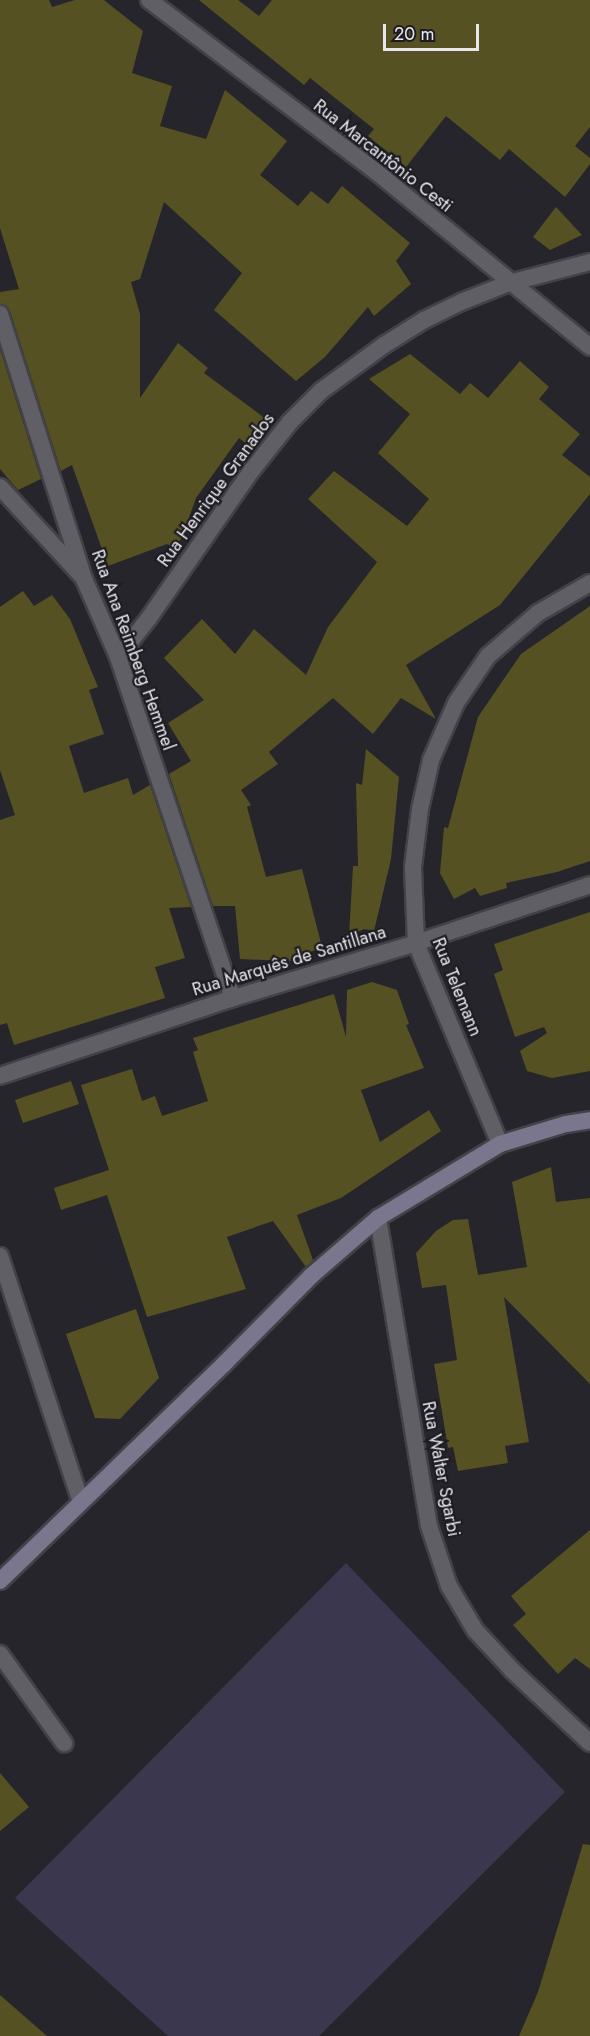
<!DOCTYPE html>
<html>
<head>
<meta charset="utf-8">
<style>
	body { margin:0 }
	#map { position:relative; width:590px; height:2036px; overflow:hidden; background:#26252b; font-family:Jost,sans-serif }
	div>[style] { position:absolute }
	.green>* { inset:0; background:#3b374f }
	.building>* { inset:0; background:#555123 }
	.roads { filter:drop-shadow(2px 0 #434248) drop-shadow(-2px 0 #434248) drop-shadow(0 2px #434248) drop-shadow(0 -2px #434248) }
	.service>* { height:16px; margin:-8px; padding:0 8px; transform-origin:8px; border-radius:8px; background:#605f65 }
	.minor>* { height:16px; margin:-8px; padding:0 8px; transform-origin:8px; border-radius:8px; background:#605f65 }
	.secondary>* { height:16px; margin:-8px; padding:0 8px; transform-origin:8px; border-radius:8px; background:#7a768e }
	span { translate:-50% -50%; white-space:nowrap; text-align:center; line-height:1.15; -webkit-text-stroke:4.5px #1d1c22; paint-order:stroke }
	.street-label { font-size:18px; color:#e7e7eb }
	.scale { position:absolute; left:383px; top:24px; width:96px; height:27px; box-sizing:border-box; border:3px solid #e7e7eb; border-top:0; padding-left:8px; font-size:18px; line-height:21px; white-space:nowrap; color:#e7e7eb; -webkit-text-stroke:4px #1d1c22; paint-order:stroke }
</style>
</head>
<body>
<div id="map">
	<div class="green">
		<i style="clip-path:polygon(346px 1563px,565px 1792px,319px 2036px,168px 2036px,15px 1898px)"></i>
	</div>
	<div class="building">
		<i style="clip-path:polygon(0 0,49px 0,52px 7px,75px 0,104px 0,143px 31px,132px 73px,172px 86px,160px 126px,206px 139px,225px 90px,287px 141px,260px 175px,298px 206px,311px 191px,328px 204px,342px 186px,410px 243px,396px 261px,411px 284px,374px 316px,368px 307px,325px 357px,296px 381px,214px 310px,242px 273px,164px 202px,140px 279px,131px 282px,140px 314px,140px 398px,178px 343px,208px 368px,204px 373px,266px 419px,248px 445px,239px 438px,196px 498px,182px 537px,175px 549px,167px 544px,108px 566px,72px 465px,61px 471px,10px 311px,0 304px,0 292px,19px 289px,0 228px)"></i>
		<i style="clip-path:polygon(199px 0,238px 0,259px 16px,272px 0,590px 0,590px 127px,575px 146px,590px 158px,590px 164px,565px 197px,509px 149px,500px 160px,446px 116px,406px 167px,368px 136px,374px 129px,310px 78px,304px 85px)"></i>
		<i style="clip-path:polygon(556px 207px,582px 235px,550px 250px,533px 237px)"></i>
		<i style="clip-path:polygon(0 349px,41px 479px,18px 490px,0 469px)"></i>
		<i style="clip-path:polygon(410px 354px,460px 394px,470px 383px,488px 398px,520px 361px,549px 387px,539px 399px,580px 434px,562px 455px,590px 477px,590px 494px,500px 605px,406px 665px,436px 719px,401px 698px,373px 734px,333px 698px,269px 752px,278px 764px,241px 790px,251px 805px,247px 807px,266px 877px,302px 869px,322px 947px,290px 961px,240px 959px,235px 906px,213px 906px,169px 774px,191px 761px,168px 723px,204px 700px,164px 658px,202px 619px,235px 654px,254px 629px,306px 675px,328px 627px,377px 562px,308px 499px,334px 471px,407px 526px,429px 499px,378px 453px,410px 414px,369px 379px)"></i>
		<i style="clip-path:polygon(23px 591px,34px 606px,52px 595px,70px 619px,98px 687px,89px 690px,104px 734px,69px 746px,84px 793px,128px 778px,133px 795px,150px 785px,191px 907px,169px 908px,185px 958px,155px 967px,165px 998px,14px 1045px,7px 1023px,0 1025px,0 820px,15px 815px,0 770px,0 607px)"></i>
		<i style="clip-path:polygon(590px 606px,590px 861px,557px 872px,506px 883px,507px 888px,480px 896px,475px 888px,454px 899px,440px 873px,444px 827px,448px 828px,478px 717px,521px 654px)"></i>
		<i style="clip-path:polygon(366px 749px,399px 777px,391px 859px,374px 931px,364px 929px,349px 936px,353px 866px,358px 866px,356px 783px,362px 785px)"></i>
		<i style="clip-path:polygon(590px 912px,590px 1071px,552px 1078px,527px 1071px,520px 1051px,547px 1033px,544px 1027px,515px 1037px,494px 974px,503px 970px,494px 944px)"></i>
		<i style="clip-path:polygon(372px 982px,397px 990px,409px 1024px,406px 1025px,424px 1068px,361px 1090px,380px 1142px,429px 1110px,441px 1131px,341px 1198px,297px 1215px,313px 1260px,306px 1267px,273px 1221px,227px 1237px,246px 1289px,147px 1317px,107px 1195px,61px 1210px,54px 1188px,109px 1170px,81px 1085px,132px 1069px,142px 1101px,155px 1096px,162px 1116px,208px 1101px,193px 1052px,198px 1050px,193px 1038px,334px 994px,346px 1037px,347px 990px)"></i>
		<i style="clip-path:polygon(71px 1081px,79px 1104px,23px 1123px,15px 1100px)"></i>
		<i style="clip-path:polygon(551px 1167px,556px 1202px,590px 1198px,590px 1384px,504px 1297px,529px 1442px,505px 1446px,508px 1463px,458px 1471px,453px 1447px,448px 1448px,434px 1364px,457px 1360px,446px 1285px,422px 1288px,416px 1253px,436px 1231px,453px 1220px,468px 1219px,478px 1275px,527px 1267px,512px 1182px)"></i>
		<i style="clip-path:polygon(136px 1309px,159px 1378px,120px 1419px,95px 1418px,66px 1334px)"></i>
		<i style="clip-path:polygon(590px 1530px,590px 1669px,575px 1658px,558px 1674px,513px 1625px,526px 1614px,511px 1596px)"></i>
		<i style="clip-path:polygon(0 1773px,29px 1807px,0 1831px)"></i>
		<i style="clip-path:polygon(583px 1844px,590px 1845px,590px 2036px,519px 2036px,538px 1992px)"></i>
		<i style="clip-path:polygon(0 1995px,47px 2036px,0 2036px)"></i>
	</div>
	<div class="roads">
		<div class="service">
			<i style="left:0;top:1654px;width:110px;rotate:54.3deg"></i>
		</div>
		<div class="minor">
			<i style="left:149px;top:0;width:282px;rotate:37.1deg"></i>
			<i style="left:374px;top:170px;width:279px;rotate:39.3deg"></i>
			<i style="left:0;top:314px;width:278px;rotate:72.4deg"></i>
			<i style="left:84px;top:579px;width:85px;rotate:66.4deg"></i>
			<i style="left:118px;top:657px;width:360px;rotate:71.4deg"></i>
			<i style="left:0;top:487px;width:120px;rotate:47.4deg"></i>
			<i style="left:118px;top:657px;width:50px;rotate:-51.5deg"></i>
			<i style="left:149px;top:618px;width:180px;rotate:-55.2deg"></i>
			<i style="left:252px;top:470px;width:61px;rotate:-51.6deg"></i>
			<i style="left:290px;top:422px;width:44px;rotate:-45deg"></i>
			<i style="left:321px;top:391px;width:78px;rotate:-36.1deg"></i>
			<i style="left:384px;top:345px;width:47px;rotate:-32deg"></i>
			<i style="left:424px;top:320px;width:41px;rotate:-25.9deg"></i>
			<i style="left:461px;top:302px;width:52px;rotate:-21.6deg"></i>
			<i style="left:509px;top:283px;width:84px;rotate:-14.5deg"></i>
			<i style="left:0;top:1076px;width:246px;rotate:-18.5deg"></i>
			<i style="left:233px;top:998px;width:191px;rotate:-16.7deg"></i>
			<i style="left:416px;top:943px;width:183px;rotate:-18.4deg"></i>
			<i style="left:500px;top:1144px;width:218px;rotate:-112.7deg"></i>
			<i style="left:416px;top:943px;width:76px;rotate:-92.3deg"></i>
			<i style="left:413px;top:867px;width:58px;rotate:-83.1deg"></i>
			<i style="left:420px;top:809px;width:50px;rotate:-77.3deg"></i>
			<i style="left:431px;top:760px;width:62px;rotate:-66.3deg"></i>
			<i style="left:456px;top:703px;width:57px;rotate:-55.8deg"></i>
			<i style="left:488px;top:656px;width:66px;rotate:-40.7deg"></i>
			<i style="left:538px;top:613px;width:60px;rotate:-30deg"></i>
			<i style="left:378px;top:1218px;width:312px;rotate:80.6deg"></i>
			<i style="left:429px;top:1526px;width:63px;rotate:71.6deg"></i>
			<i style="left:449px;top:1586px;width:51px;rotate:59.4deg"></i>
			<i style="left:475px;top:1630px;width:56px;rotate:47.2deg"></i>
			<i style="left:513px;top:1671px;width:105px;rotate:43.1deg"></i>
			<i style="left:0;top:1256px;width:259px;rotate:71.8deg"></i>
		</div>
		<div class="secondary">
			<i style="left:0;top:1581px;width:313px;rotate:-44.1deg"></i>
			<i style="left:225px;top:1363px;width:122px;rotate:-45.3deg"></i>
			<i style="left:311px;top:1276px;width:89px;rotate:-40.9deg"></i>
			<i style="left:378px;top:1218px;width:143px;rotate:-31.2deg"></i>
			<i style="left:500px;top:1144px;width:69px;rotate:-16.9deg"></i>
			<i style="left:566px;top:1124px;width:24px;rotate:-9deg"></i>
		</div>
	</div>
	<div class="street-label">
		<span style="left:383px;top:156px;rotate:38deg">Rua Marcantônio Cesti</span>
		<span style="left:216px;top:490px;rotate:-54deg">Rua Henrique Granados</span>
		<span style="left:133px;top:650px;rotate:70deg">Rua Ana Reimberg Hemmel</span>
		<span style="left:289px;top:961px;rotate:-17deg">Rua Marquês de Santillana</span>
		<span style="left:457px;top:987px;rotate:68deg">Rua Telemann</span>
		<span style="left:441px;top:1469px;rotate:79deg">Rua Walter Sgarbi</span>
	</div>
	<div class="scale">20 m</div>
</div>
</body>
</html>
